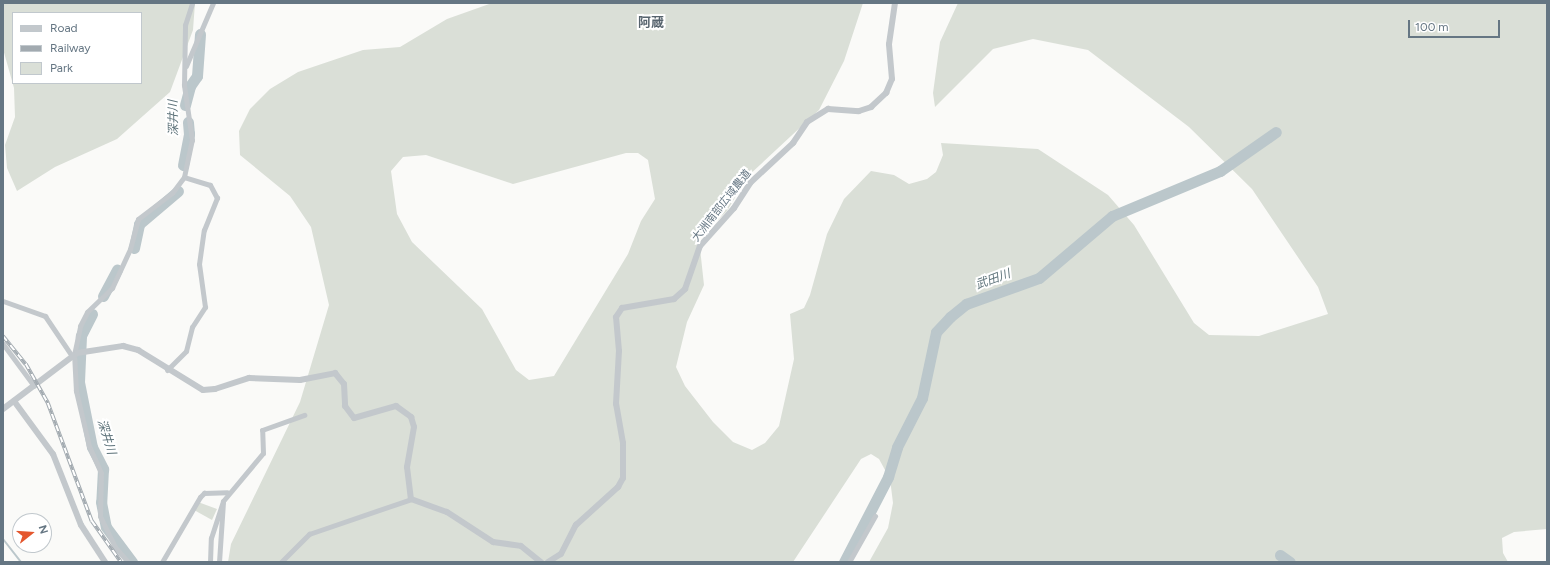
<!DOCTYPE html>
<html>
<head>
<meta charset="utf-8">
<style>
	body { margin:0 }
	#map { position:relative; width:1550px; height:565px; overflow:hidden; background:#fafaf8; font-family:Figtree,"Noto Sans JP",sans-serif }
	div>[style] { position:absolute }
	.green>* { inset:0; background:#dadfd7 }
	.stream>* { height:2px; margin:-1px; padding:0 1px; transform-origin:1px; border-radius:1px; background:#bbc7cb }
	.river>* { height:11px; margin:-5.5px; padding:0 5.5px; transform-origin:5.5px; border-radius:5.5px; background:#bbc7cb }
	.minor>* { height:5px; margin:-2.5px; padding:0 2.5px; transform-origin:2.5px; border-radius:2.5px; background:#c3c8cc }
	.tertiary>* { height:6px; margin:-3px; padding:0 3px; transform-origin:3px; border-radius:3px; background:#c3c8cc }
	.rail>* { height:3.5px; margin-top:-1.75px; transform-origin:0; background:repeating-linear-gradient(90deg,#fff 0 6px,#a2aab0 0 12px); box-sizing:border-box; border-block:1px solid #a2aab0 }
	span { translate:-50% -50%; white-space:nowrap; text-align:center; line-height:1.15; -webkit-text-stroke:4px #fff; paint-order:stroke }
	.street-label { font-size:11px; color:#657683 }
	.water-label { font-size:12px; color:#60757c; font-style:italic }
	.quarter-label { font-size:13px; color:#57646e; font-weight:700 }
	.frame { position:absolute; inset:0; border:4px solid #657683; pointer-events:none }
	.legend { position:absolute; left:12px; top:12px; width:130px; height:72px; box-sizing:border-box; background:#fff; border:1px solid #c1c8cd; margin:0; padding:5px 7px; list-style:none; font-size:12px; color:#657683 }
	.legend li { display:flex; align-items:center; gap:8px; height:20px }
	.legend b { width:20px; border:1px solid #c1c8cd }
	.north { position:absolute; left:12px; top:513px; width:40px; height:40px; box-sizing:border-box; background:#fff; border:1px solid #c1c8cd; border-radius:50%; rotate:73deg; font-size:11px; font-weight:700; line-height:16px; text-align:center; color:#657683 }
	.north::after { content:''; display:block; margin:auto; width:14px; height:18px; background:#e4572e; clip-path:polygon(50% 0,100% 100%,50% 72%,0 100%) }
	.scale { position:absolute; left:1408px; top:20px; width:92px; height:18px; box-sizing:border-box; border:2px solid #657683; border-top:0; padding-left:5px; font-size:12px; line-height:14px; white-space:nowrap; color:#657683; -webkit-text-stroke:3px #fff; paint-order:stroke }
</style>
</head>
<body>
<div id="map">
	<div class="green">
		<i style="clip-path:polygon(evenodd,3px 3px,195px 3px,193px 30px,170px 92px,117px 139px,55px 167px,17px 191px,7px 168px,5px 145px,15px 117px,14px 88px,3px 49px,3px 3px,13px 13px,141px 13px,141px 83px,13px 83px,13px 13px)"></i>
		<i style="clip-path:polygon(evenodd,492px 3px,863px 3px,844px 61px,819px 110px,747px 177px,727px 211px,699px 239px,704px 285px,687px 322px,676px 367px,685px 386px,713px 422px,733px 442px,752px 450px,765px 443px,779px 426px,794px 359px,790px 314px,804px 308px,810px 295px,827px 234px,844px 199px,871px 171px,894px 175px,909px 184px,927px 179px,936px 172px,943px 155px,941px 143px,1038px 149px,1108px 195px,1134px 225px,1194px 323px,1209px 335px,1259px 336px,1328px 314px,1318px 287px,1252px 189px,1189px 127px,1088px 50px,1033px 39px,993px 49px,935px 107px,933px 93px,940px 42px,958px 3px,1547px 3px,1547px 529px,1514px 532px,1502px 538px,1503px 553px,1508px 562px,869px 562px,888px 528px,893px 503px,890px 479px,879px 459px,871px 454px,861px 459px,793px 562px,228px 562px,231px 544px,300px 402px,329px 305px,311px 227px,290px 196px,240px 155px,239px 131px,250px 109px,270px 89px,298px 72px,363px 50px,400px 47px,447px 19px,492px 3px,626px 153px,638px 153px,648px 160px,655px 199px,641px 221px,628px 254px,554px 376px,529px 380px,516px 370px,482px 309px,412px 242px,397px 214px,391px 171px,403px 157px,426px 155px,513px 184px,626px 153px)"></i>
		<i style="clip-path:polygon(198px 502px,217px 509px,212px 520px,194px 510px)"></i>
	</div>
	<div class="stream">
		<i style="left:3px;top:539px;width:29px;rotate:52deg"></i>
	</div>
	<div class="river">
		<i style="left:185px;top:105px;width:20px;rotate:-75deg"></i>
		<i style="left:190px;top:86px;width:12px;rotate:-55deg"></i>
		<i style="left:197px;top:76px;width:42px;rotate:-85.9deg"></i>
		<i style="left:183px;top:165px;width:32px;rotate:-79deg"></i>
		<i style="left:189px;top:134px;width:12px;rotate:-95deg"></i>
		<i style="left:134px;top:248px;width:25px;rotate:-78deg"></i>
		<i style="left:139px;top:224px;width:51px;rotate:-40.2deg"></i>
		<i style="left:103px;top:296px;width:30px;rotate:-62deg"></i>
		<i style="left:92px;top:314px;width:25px;rotate:117deg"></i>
		<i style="left:81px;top:336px;width:46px;rotate:92.5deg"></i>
		<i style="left:79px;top:382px;width:66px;rotate:78.7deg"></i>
		<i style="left:92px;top:447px;width:25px;rotate:63deg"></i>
		<i style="left:103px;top:469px;width:33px;rotate:93deg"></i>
		<i style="left:101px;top:502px;width:25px;rotate:79deg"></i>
		<i style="left:106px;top:527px;width:44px;rotate:53.4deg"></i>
		<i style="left:1280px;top:555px;width:12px;rotate:35deg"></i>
		<i style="left:844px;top:562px;width:96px;rotate:-62.6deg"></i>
		<i style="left:888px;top:477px;width:31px;rotate:-73deg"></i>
		<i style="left:897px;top:447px;width:55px;rotate:-63deg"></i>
		<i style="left:922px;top:398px;width:67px;rotate:-78deg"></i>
		<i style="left:936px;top:332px;width:21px;rotate:-47deg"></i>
		<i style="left:950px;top:317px;width:21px;rotate:-39deg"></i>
		<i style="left:966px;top:304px;width:77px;rotate:-19.6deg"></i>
		<i style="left:1039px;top:278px;width:96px;rotate:-40.3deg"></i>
		<i style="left:1112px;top:216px;width:117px;rotate:-22.6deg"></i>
		<i style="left:1220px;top:171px;width:68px;rotate:-34.9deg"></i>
	</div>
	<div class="minor">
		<i style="left:186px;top:66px;width:69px;rotate:-66.8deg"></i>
		<i style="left:3px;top:301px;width:45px;rotate:19.7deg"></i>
		<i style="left:45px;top:316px;width:48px;rotate:56deg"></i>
		<i style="left:3px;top:344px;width:52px;rotate:53.6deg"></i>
		<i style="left:167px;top:370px;width:27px;rotate:-45deg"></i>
		<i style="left:186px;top:351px;width:25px;rotate:-76deg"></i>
		<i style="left:192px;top:327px;width:24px;rotate:-57deg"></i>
		<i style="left:205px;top:307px;width:43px;rotate:-97.9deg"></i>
		<i style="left:199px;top:264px;width:34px;rotate:-82deg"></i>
		<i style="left:204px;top:230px;width:35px;rotate:-68deg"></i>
		<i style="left:217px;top:198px;width:15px;rotate:-118deg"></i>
		<i style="left:210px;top:185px;width:27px;rotate:-163deg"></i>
		<i style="left:128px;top:562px;width:20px;rotate:-131deg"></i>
		<i style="left:115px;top:547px;width:34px;rotate:-116deg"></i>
		<i style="left:100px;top:516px;width:43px;rotate:-88.7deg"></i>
		<i style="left:101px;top:473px;width:30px;rotate:-114deg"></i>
		<i style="left:89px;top:446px;width:57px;rotate:-103.3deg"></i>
		<i style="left:76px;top:391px;width:36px;rotate:-93deg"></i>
		<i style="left:74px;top:355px;width:30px;rotate:-78deg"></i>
		<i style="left:80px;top:326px;width:16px;rotate:-63deg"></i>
		<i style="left:87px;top:312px;width:35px;rotate:-44deg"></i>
		<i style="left:112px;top:288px;width:43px;rotate:-65.2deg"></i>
		<i style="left:130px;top:249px;width:31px;rotate:-75deg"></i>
		<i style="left:138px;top:219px;width:43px;rotate:-37.4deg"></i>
		<i style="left:172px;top:193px;width:20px;rotate:-53deg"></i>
		<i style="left:184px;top:177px;width:38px;rotate:-78deg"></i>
		<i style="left:192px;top:140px;width:56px;rotate:-98.3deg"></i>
		<i style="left:184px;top:85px;width:60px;rotate:-89deg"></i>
		<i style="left:185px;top:25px;width:23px;rotate:-72deg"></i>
		<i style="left:162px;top:562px;width:75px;rotate:-59.7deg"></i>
		<i style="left:200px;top:497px;width:6px;rotate:-45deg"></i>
		<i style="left:204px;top:493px;width:23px;rotate:-2deg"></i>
		<i style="left:210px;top:562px;width:24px;rotate:-88deg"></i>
		<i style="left:211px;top:538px;width:39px;rotate:-72deg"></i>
		<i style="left:223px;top:501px;width:62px;rotate:-50.2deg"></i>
		<i style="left:263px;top:453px;width:23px;rotate:-92deg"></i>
		<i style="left:262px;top:430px;width:45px;rotate:-19.7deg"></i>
		<i style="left:219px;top:562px;width:60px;rotate:-86.2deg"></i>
		<i style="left:281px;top:562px;width:40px;rotate:-45deg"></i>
		<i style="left:309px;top:534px;width:108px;rotate:-18.9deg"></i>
		<i style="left:849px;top:562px;width:53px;rotate:-60.5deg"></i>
	</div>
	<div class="tertiary">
		<i style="left:14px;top:401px;width:66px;rotate:53.7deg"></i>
		<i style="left:53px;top:454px;width:76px;rotate:68.5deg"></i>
		<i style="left:81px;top:525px;width:44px;rotate:57deg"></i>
		<i style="left:3px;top:409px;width:93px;rotate:-37.1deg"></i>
		<i style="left:77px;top:353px;width:47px;rotate:-8.7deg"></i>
		<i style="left:123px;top:346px;width:16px;rotate:15deg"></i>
		<i style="left:138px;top:350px;width:76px;rotate:31.6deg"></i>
		<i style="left:203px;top:390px;width:12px;rotate:-5deg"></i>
		<i style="left:215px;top:389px;width:36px;rotate:-18deg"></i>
		<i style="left:249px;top:378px;width:51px;rotate:2.2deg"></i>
		<i style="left:300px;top:380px;width:36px;rotate:-11deg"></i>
		<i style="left:335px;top:373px;width:14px;rotate:51deg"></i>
		<i style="left:344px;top:384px;width:22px;rotate:87deg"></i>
		<i style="left:345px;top:406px;width:15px;rotate:53deg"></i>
		<i style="left:354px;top:418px;width:44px;rotate:-15.9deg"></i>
		<i style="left:396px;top:406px;width:19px;rotate:36deg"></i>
		<i style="left:411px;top:417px;width:10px;rotate:73deg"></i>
		<i style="left:414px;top:427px;width:41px;rotate:99.9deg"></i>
		<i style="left:407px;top:467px;width:32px;rotate:83deg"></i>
		<i style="left:411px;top:499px;width:38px;rotate:20deg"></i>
		<i style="left:447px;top:512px;width:55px;rotate:33.1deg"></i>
		<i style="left:493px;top:542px;width:28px;rotate:8deg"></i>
		<i style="left:521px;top:546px;width:26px;rotate:39deg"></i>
		<i style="left:548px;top:562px;width:15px;rotate:-32deg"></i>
		<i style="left:561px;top:554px;width:33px;rotate:-63deg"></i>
		<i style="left:576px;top:525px;width:57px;rotate:-42.1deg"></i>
		<i style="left:618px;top:487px;width:10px;rotate:-61deg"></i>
		<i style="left:623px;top:478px;width:35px;rotate:-90deg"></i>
		<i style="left:623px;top:443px;width:40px;rotate:-100deg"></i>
		<i style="left:616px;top:404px;width:53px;rotate:-86.8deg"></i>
		<i style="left:619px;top:351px;width:34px;rotate:-95deg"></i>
		<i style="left:616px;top:317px;width:11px;rotate:-56deg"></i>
		<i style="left:622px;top:308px;width:53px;rotate:-9.8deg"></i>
		<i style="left:674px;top:299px;width:15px;rotate:-42deg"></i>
		<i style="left:685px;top:289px;width:46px;rotate:-70.8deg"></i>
		<i style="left:700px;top:246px;width:51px;rotate:-48.2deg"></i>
		<i style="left:734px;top:208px;width:30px;rotate:-57deg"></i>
		<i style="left:750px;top:183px;width:59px;rotate:-42.9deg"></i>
		<i style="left:793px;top:143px;width:25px;rotate:-56deg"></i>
		<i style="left:807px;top:122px;width:25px;rotate:-32deg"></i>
		<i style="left:828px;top:109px;width:31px;rotate:4deg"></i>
		<i style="left:859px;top:111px;width:13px;rotate:-18deg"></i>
		<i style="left:871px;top:107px;width:21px;rotate:-43deg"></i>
		<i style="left:886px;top:93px;width:15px;rotate:-67deg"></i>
		<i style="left:892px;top:79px;width:35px;rotate:-95deg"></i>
		<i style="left:889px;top:44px;width:41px;rotate:-81.7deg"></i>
	</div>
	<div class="rail">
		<i style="left:3px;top:336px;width:36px;rotate:51deg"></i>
		<i style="left:26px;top:364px;width:45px;rotate:60.6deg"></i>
		<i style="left:48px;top:403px;width:126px;rotate:69.6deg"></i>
		<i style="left:92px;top:521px;width:50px;rotate:54.7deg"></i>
	</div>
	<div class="street-label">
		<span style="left:722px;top:206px;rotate:-52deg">大洲南部広域農道</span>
	</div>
	<div class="water-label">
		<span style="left:174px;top:118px;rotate:-91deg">深井川</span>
		<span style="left:993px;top:280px;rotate:-20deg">武田川</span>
		<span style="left:106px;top:437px;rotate:73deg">深井川</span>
	</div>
	<div class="quarter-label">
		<span style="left:651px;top:23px">阿蔵</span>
	</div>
	<div class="frame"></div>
	<ul class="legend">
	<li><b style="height:5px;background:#c3c8cc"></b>Road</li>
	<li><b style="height:5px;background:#a2aab0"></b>Railway</li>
	<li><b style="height:11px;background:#dadfd7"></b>Park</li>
	</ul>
	<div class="north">N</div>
	<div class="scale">100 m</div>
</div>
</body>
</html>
